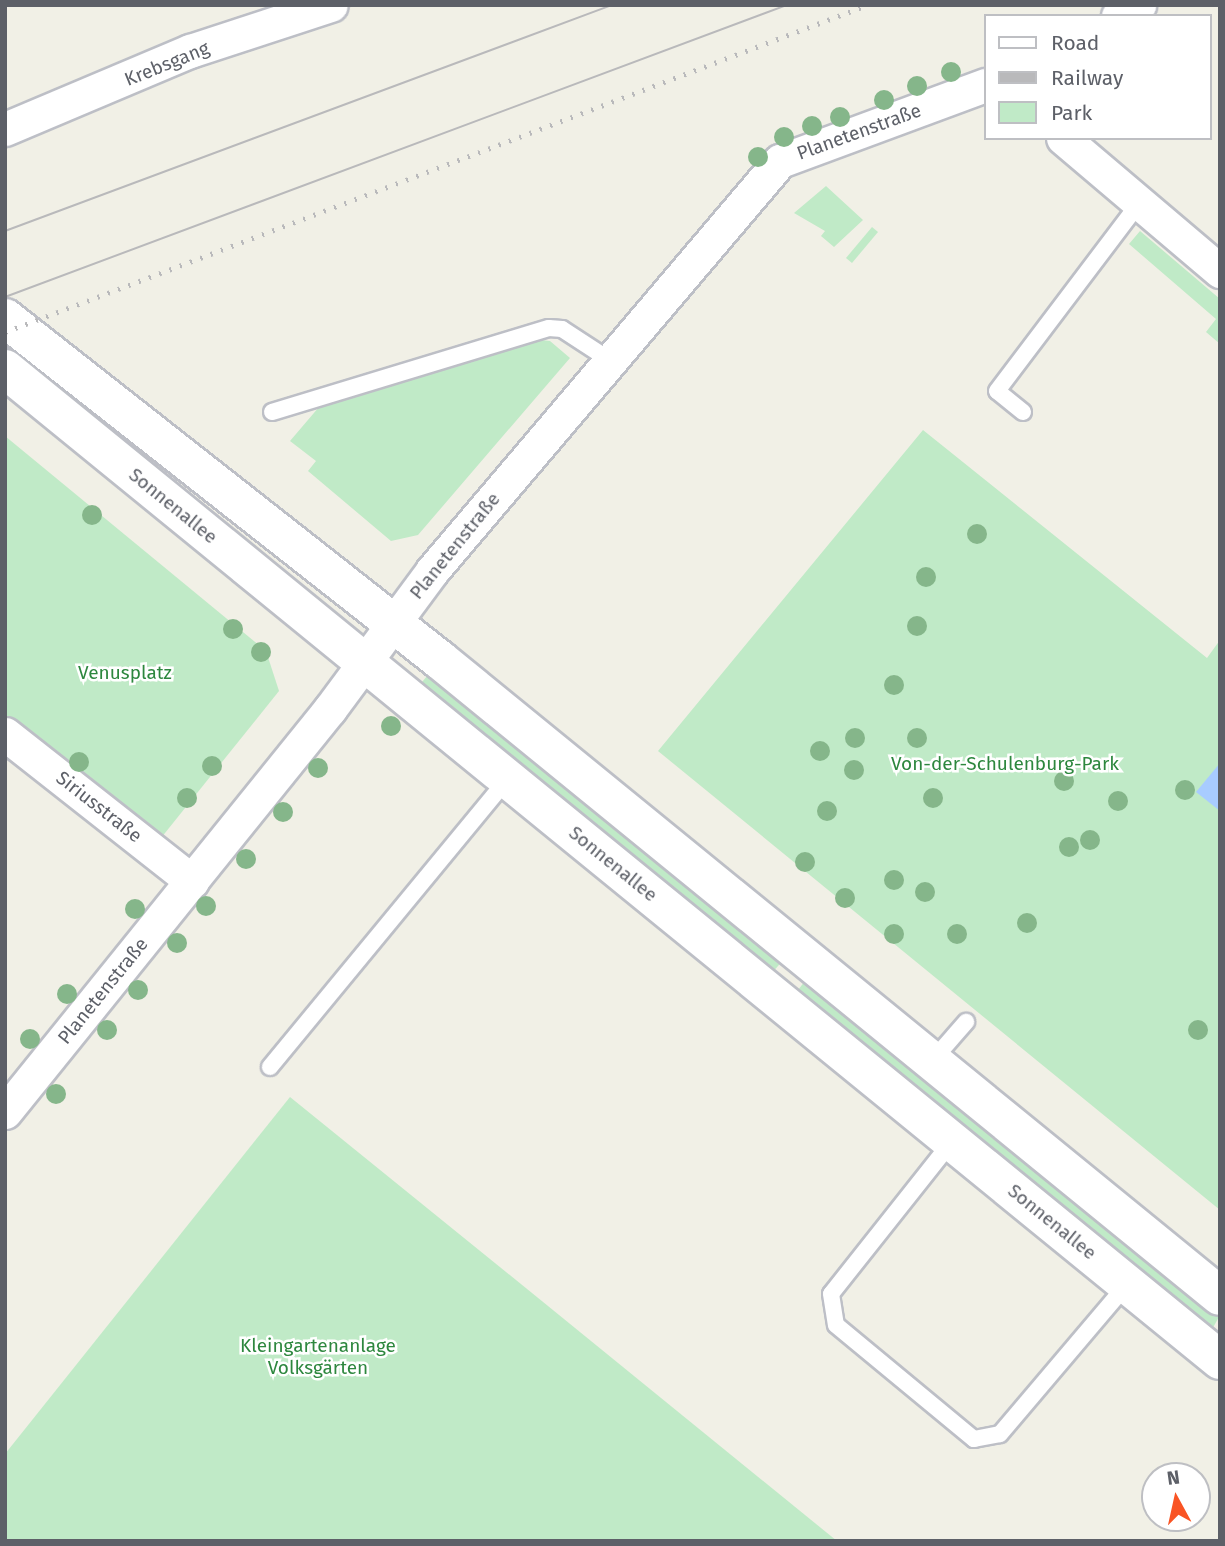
<!DOCTYPE html>
<html>
<head>
<meta charset="utf-8">
<style>
	body { margin:0 }
	#map { position:relative; width:1225px; height:1546px; overflow:hidden; background:#f1f0e6; font-family:"Fira Sans",sans-serif }
	div>[style] { position:absolute }
	.green>* { inset:0; background:#c0eac7 }
	.water>* { inset:0; background:#a8ccff }
	.roads { filter:drop-shadow(2px 0 #bdbfc6) drop-shadow(-2px 0 #bdbfc6) drop-shadow(0 2px #bdbfc6) drop-shadow(0 -2px #bdbfc6) }
	.service>* { height:16px; margin:-8px; padding:0 8px; transform-origin:8px; border-radius:8px; background:#fff }
	.minor>* { height:33px; margin:-16.5px; padding:0 16.5px; transform-origin:16.5px; border-radius:16.5px; background:#fff }
	.secondary>* { height:38px; margin:-19px; padding:0 19px; transform-origin:19px; border-radius:19px; background:#fff }
	.tram>* { height:2px; margin:-1px; padding:0 1px; transform-origin:1px; border-radius:1px; background:#b9b9bb }
	.rail>* { height:5px; margin-top:-2.5px; transform-origin:0; background:repeating-linear-gradient(90deg,#b9b9bb 0 2px,transparent 0 11px) }
	.trees>* { width:20px; height:20px; margin:-10px; border-radius:50%; background:#85b68a }
	span { translate:-50% -50%; white-space:nowrap; text-align:center; line-height:1.15; -webkit-text-stroke:5px #fff; paint-order:stroke }
	.street-label { font-size:19px; color:#5d6068 }
	.park-label { font-size:19px; color:#2d873e }
	.frame { position:absolute; inset:0; border:7px solid #5d6068; pointer-events:none }
	.legend { position:absolute; left:984px; top:14px; width:228px; height:126px; box-sizing:border-box; background:#fff; border:2px solid #bebfc3; margin:0; padding:9px 12px; list-style:none; font-size:21px; color:#5d6068 }
	.legend li { display:flex; align-items:center; gap:14px; height:35px }
	.legend b { width:35px; border:2px solid #bebfc3 }
	.north { position:absolute; left:1141px; top:1462px; width:70px; height:70px; box-sizing:border-box; background:#fff; border:2px solid #bebfc3; border-radius:50%; rotate:352deg; font-size:19px; font-weight:700; line-height:28px; text-align:center; color:#5d6068 }
	.north::after { content:''; display:block; margin:auto; width:24px; height:32px; background:#f95424; clip-path:polygon(50% 0,100% 100%,50% 72%,0 100%) }
</style>
</head>
<body>
<div id="map">
	<div class="green">
		<i style="clip-path:polygon(826px 186px,863px 220px,834px 247px,821px 236px,825px 231px,794px 213px)"></i>
		<i style="clip-path:polygon(872px 227px,878px 232px,852px 263px,846px 258px)"></i>
		<i style="clip-path:polygon(1140px 231px,1220px 299px,1220px 344px,1206px 332px,1216px 319px,1129px 244px)"></i>
		<i style="clip-path:polygon(532px 339px,550px 341px,570px 358px,418px 535px,391px 541px,308px 471px,316px 461px,290px 441px,319px 407px)"></i>
		<i style="clip-path:polygon(923px 430px,1207px 658px,1220px 640px,1220px 1210px,658px 751px)"></i>
		<i style="clip-path:polygon(5px 436px,266px 651px,279px 691px,161px 838px,5px 716px)"></i>
		<i style="clip-path:polygon(432px 670px,785px 958px,771px 974px,418px 687px)"></i>
		<i style="clip-path:polygon(808px 977px,1220px 1315px,1210px 1333px,795px 994px)"></i>
		<i style="clip-path:polygon(290px 1097px,548px 1306px,837px 1541px,5px 1541px,5px 1454px)"></i>
	</div>
	<div class="water">
		<i style="clip-path:polygon(1220px 763px,1220px 811px,1196px 792px)"></i>
	</div>
	<div class="roads">
		<div class="service">
			<i style="left:272px;top:412px;width:289px;rotate:-16.9deg"></i>
			<i style="left:549px;top:328px;width:13px;rotate:4deg"></i>
			<i style="left:562px;top:329px;width:59px;rotate:33.1deg"></i>
			<i style="left:1023px;top:412px;width:33px;rotate:-141deg"></i>
			<i style="left:997px;top:391px;width:236px;rotate:-52.9deg"></i>
			<i style="left:932px;top:1061px;width:52px;rotate:-48.9deg"></i>
			<i style="left:270px;top:1067px;width:373px;rotate:-50.5deg"></i>
			<i style="left:953px;top:1140px;width:196px;rotate:128.4deg"></i>
			<i style="left:831px;top:1294px;width:31px;rotate:81deg"></i>
			<i style="left:836px;top:1325px;width:179px;rotate:39.6deg"></i>
			<i style="left:974px;top:1439px;width:26px;rotate:-11deg"></i>
			<i style="left:1000px;top:1434px;width:197px;rotate:-49.7deg"></i>
		</div>
		<div class="minor">
			<i style="left:1118px;top:16px;width:24px;rotate:-28deg"></i>
			<i style="left:5px;top:129px;width:201px;rotate:-22.9deg"></i>
			<i style="left:190px;top:51px;width:148px;rotate:-18.1deg"></i>
			<i style="left:1063px;top:138px;width:206px;rotate:40.3deg"></i>
			<i style="left:5px;top:734px;width:238px;rotate:38.2deg"></i>
			<i style="left:5px;top:1112px;width:518px;rotate:-51.12deg"></i>
			<i style="left:330px;top:709px;width:172px;rotate:-53.5deg"></i>
			<i style="left:432px;top:571px;width:538px;rotate:-49.68deg"></i>
			<i style="left:780px;top:161px;width:219px;rotate:-20.3deg"></i>
		</div>
		<div class="secondary">
			<i style="left:5px;top:318px;width:553px;rotate:38.17deg"></i>
			<i style="left:440px;top:660px;width:1006px;rotate:39.19deg"></i>
			<i style="left:5px;top:369px;width:1568px;rotate:39.2deg"></i>
		</div>
	</div>
	<div class="tram">
		<i style="left:5px;top:231px;width:648px;rotate:-20.42deg"></i>
		<i style="left:5px;top:297px;width:835px;rotate:-20.48deg"></i>
	</div>
	<div class="rail">
		<i style="left:5px;top:332px;width:922px;rotate:-20.77deg"></i>
	</div>
	<div class="trees">
		<i style="left:951px;top:72px"></i>
		<i style="left:917px;top:86px"></i>
		<i style="left:884px;top:100px"></i>
		<i style="left:840px;top:117px"></i>
		<i style="left:812px;top:126px"></i>
		<i style="left:784px;top:137px"></i>
		<i style="left:758px;top:157px"></i>
		<i style="left:92px;top:515px"></i>
		<i style="left:977px;top:534px"></i>
		<i style="left:926px;top:577px"></i>
		<i style="left:917px;top:626px"></i>
		<i style="left:233px;top:629px"></i>
		<i style="left:261px;top:652px"></i>
		<i style="left:894px;top:685px"></i>
		<i style="left:391px;top:726px"></i>
		<i style="left:855px;top:738px"></i>
		<i style="left:917px;top:738px"></i>
		<i style="left:820px;top:751px"></i>
		<i style="left:79px;top:762px"></i>
		<i style="left:212px;top:766px"></i>
		<i style="left:318px;top:768px"></i>
		<i style="left:854px;top:770px"></i>
		<i style="left:1064px;top:781px"></i>
		<i style="left:1185px;top:790px"></i>
		<i style="left:187px;top:798px"></i>
		<i style="left:933px;top:798px"></i>
		<i style="left:1118px;top:801px"></i>
		<i style="left:827px;top:811px"></i>
		<i style="left:283px;top:812px"></i>
		<i style="left:1090px;top:840px"></i>
		<i style="left:1069px;top:847px"></i>
		<i style="left:246px;top:859px"></i>
		<i style="left:805px;top:862px"></i>
		<i style="left:894px;top:880px"></i>
		<i style="left:925px;top:892px"></i>
		<i style="left:845px;top:898px"></i>
		<i style="left:206px;top:906px"></i>
		<i style="left:135px;top:909px"></i>
		<i style="left:1027px;top:923px"></i>
		<i style="left:894px;top:934px"></i>
		<i style="left:957px;top:934px"></i>
		<i style="left:177px;top:943px"></i>
		<i style="left:138px;top:990px"></i>
		<i style="left:67px;top:994px"></i>
		<i style="left:107px;top:1030px"></i>
		<i style="left:1198px;top:1030px"></i>
		<i style="left:30px;top:1039px"></i>
		<i style="left:56px;top:1094px"></i>
	</div>
	<div class="street-label">
		<span style="left:167px;top:64px;rotate:-22deg">Krebsgang</span>
		<span style="left:859px;top:132px;rotate:-20deg">Planetenstraße</span>
		<span style="left:173px;top:506px;rotate:39deg">Sonnenallee</span>
		<span style="left:455px;top:546px;rotate:-51deg">Planetenstraße</span>
		<span style="left:99px;top:807px;rotate:38deg">Siriusstraße</span>
		<span style="left:613px;top:864px;rotate:39deg">Sonnenallee</span>
		<span style="left:103px;top:991px;rotate:-51deg">Planetenstraße</span>
		<span style="left:1052px;top:1222px;rotate:39deg">Sonnenallee</span>
	</div>
	<div class="park-label">
		<span style="left:125px;top:673px">Venusplatz</span>
		<span style="left:1005px;top:764px">Von-der-Schulenburg-Park</span>
		<span style="left:318px;top:1357px">Kleingartenanlage<br>Volksgärten</span>
	</div>
	<div class="frame"></div>
	<ul class="legend">
	<li><b style="height:9px;background:#fff"></b>Road</li>
	<li><b style="height:9px;background:#b9b9bb"></b>Railway</li>
	<li><b style="height:19px;background:#c0eac7"></b>Park</li>
	</ul>
	<div class="north">N</div>
</div>
</body>
</html>
